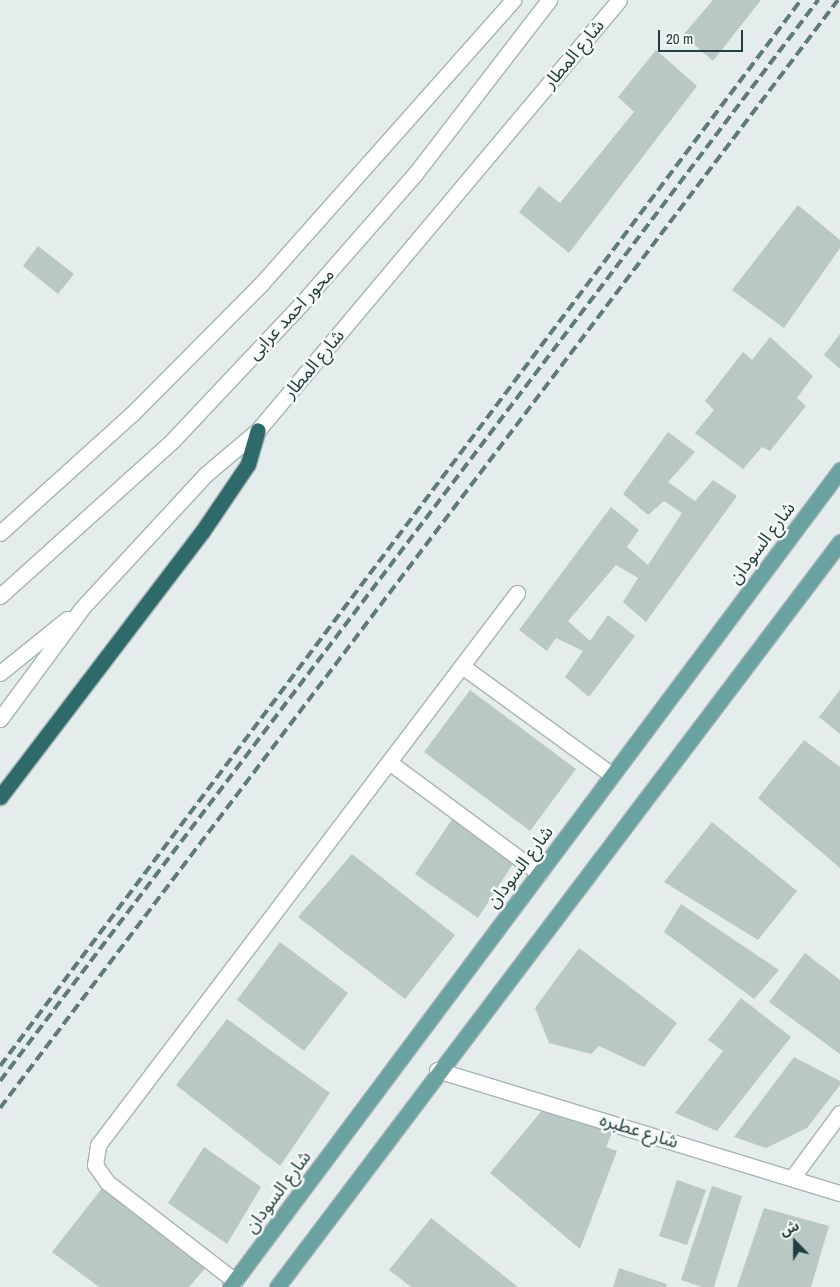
<!DOCTYPE html>
<html>
<head>
<meta charset="utf-8">
<style>
	body { margin:0 }
	#map { position:relative; width:840px; height:1287px; overflow:hidden; background:#e4edeb; font-family:"Archivo Narrow","Noto Sans Arabic",sans-serif }
	div>[style] { position:absolute }
	.building>* { inset:0; background:#b9c8c5 }
	.roads { filter:drop-shadow(1px 0 #a6b5b4) drop-shadow(-1px 0 #a6b5b4) drop-shadow(0 1px #a6b5b4) drop-shadow(0 -1px #a6b5b4) }
	.minor>* { height:15px; margin:-7.5px; padding:0 7.5px; transform-origin:7.5px; border-radius:7.5px; background:#fff }
	.major>* { height:15px; margin:-7.5px; padding:0 7.5px; transform-origin:7.5px; border-radius:7.5px; background:#69a2a0 }
	.highway>* { height:15px; margin:-7.5px; padding:0 7.5px; transform-origin:7.5px; border-radius:7.5px; background:#2f6a6b }
	.rail>* { height:4px; margin-top:-2px; transform-origin:0; background:repeating-linear-gradient(90deg,#5e7a79 0 10px,transparent 0 15px) }
	span { translate:-50% -50%; white-space:nowrap; text-align:center; line-height:1.15; -webkit-text-stroke:5px #f5faf8; paint-order:stroke }
	.street-label { font-size:18px; color:#233f3e }
	.north { position:absolute; left:770px; top:1217px; width:50px; height:50px; -webkit-text-stroke:4px #f5faf8; paint-order:stroke; rotate:338deg; font-size:14px; font-weight:700; line-height:20px; text-align:center; color:#233f3e }
	.north::after { content:''; display:block; margin:auto; width:18px; height:22px; background:#233f3e; clip-path:polygon(50% 0,100% 100%,50% 72%,0 100%) }
	.scale { position:absolute; left:658px; top:30px; width:85px; height:22px; box-sizing:border-box; border:2px solid #233f3e; border-top:0; padding-left:6px; font-size:15px; line-height:18px; white-space:nowrap; color:#233f3e; -webkit-text-stroke:4px #f5faf8; paint-order:stroke }
</style>
</head>
<body>
<div id="map">
	<div class="building">
		<i style="clip-path:polygon(713px 0,761px 0,713px 61px,683px 35px)"></i>
		<i style="clip-path:polygon(656px 50px,697px 86px,569px 253px,519px 212px,539px 186px,560px 203px,634px 112px,618px 97px)"></i>
		<i style="clip-path:polygon(798px 205px,840px 240px,840px 248px,784px 328px,732px 290px)"></i>
		<i style="clip-path:polygon(38px 246px,74px 274px,58px 294px,23px 266px)"></i>
		<i style="clip-path:polygon(840px 334px,840px 369px,824px 355px)"></i>
		<i style="clip-path:polygon(770px 337px,813px 376px,797px 398px,806px 406px,770px 451px,762px 447px,743px 469px,695px 433px,714px 410px,705px 401px,743px 352px,752px 360px)"></i>
		<i style="clip-path:polygon(668px 432px,695px 452px,668px 482px,695px 501px,713px 480px,737px 496px,646px 622px,623px 602px,638px 578px,616px 565px,568px 621px,590px 641px,608px 615px,635px 636px,589px 697px,565px 677px,583px 651px,556px 638px,547px 651px,519px 630px,611px 507px,639px 530px,627px 547px,648px 565px,682px 513px,664px 501px,648px 515px,623px 494px)"></i>
		<i style="clip-path:polygon(470px 690px,576px 769px,530px 831px,424px 752px)"></i>
		<i style="clip-path:polygon(840px 690px,840px 734px,819px 717px)"></i>
		<i style="clip-path:polygon(804px 740px,840px 767px,840px 868px,758px 798px)"></i>
		<i style="clip-path:polygon(453px 818px,514px 862px,478px 918px,415px 874px)"></i>
		<i style="clip-path:polygon(712px 822px,797px 891px,758px 940px,664px 882px)"></i>
		<i style="clip-path:polygon(352px 854px,455px 935px,405px 999px,298px 917px)"></i>
		<i style="clip-path:polygon(681px 904px,779px 970px,754px 999px,664px 932px)"></i>
		<i style="clip-path:polygon(280px 942px,348px 993px,304px 1051px,237px 1000px)"></i>
		<i style="clip-path:polygon(579px 948px,677px 1023px,644px 1067px,599px 1046px,591px 1054px,549px 1043px,535px 1008px)"></i>
		<i style="clip-path:polygon(805px 953px,840px 980px,840px 1054px,769px 1002px)"></i>
		<i style="clip-path:polygon(741px 998px,791px 1037px,717px 1131px,675px 1113px,723px 1051px,708px 1040px)"></i>
		<i style="clip-path:polygon(227px 1019px,330px 1093px,280px 1166px,176px 1085px)"></i>
		<i style="clip-path:polygon(794px 1057px,840px 1081px,840px 1085px,807px 1128px,766px 1148px,734px 1137px)"></i>
		<i style="clip-path:polygon(544px 1108px,612px 1132px,606px 1147px,617px 1151px,580px 1249px,490px 1173px)"></i>
		<i style="clip-path:polygon(204px 1147px,261px 1187px,227px 1244px,168px 1203px)"></i>
		<i style="clip-path:polygon(677px 1180px,706px 1190px,687px 1245px,659px 1236px)"></i>
		<i style="clip-path:polygon(712px 1186px,742px 1196px,714px 1287px,702px 1287px,681px 1280px)"></i>
		<i style="clip-path:polygon(103px 1187px,207px 1266px,189px 1287px,99px 1287px,52px 1252px)"></i>
		<i style="clip-path:polygon(764px 1208px,829px 1226px,811px 1287px,737px 1287px)"></i>
		<i style="clip-path:polygon(431px 1218px,518px 1287px,411px 1287px,389px 1270px)"></i>
		<i style="clip-path:polygon(619px 1268px,667px 1284px,666px 1287px,613px 1287px)"></i>
	</div>
	<div class="roads">
		<div class="minor">
			<i style="left:0;top:533px;width:179px;rotate:-42.1deg"></i>
			<i style="left:133px;top:413px;width:182px;rotate:-45.2deg"></i>
			<i style="left:261px;top:284px;width:380px;rotate:-48.4deg"></i>
			<i style="left:0;top:596px;width:233px;rotate:-42deg"></i>
			<i style="left:173px;top:440px;width:188px;rotate:-46.7deg"></i>
			<i style="left:302px;top:303px;width:171px;rotate:-48.8deg"></i>
			<i style="left:415px;top:174px;width:220px;rotate:-52.4deg"></i>
			<i style="left:462px;top:666px;width:185px;rotate:36deg"></i>
			<i style="left:0;top:673px;width:86px;rotate:-38.9deg"></i>
			<i style="left:0;top:719px;width:138px;rotate:-53.5deg"></i>
			<i style="left:82px;top:608px;width:181px;rotate:-47.2deg"></i>
			<i style="left:205px;top:475px;width:70px;rotate:-40.3deg"></i>
			<i style="left:258px;top:430px;width:561px;rotate:-49.99deg"></i>
			<i style="left:389px;top:762px;width:187px;rotate:36.5deg"></i>
			<i style="left:437px;top:1070px;width:421px;rotate:17deg"></i>
			<i style="left:792px;top:1178px;width:81px;rotate:-53.6deg"></i>
			<i style="left:235px;top:1281px;width:162px;rotate:-142.3deg"></i>
			<i style="left:107px;top:1182px;width:21px;rotate:-125deg"></i>
			<i style="left:95px;top:1165px;width:20px;rotate:-81deg"></i>
			<i style="left:98px;top:1145px;width:693px;rotate:-52.8deg"></i>
		</div>
		<div class="major">
			<i style="left:230px;top:1287px;width:1020px;rotate:-53.25deg"></i>
			<i style="left:277px;top:1287px;width:934px;rotate:-52.92deg"></i>
		</div>
		<div class="highway">
			<i style="left:0;top:797px;width:333px;rotate:-52.7deg"></i>
			<i style="left:202px;top:532px;width:82px;rotate:-55.9deg"></i>
			<i style="left:248px;top:464px;width:35px;rotate:-74deg"></i>
		</div>
	</div>
	<div class="rail">
		<i style="left:0;top:1066px;width:1333px;rotate:-53.08deg"></i>
		<i style="left:0;top:1081px;width:1356px;rotate:-52.88deg"></i>
		<i style="left:0;top:1108px;width:1389px;rotate:-52.9deg"></i>
	</div>
	<div class="street-label">
		<span style="left:574px;top:54px;rotate:-50deg">شارع المطار</span>
		<span style="left:291px;top:314px;rotate:-47deg">محور احمد عرابى</span>
		<span style="left:314px;top:364px;rotate:-50deg">شارع المطار</span>
		<span style="left:762px;top:543px;rotate:-53deg">شارع السودان</span>
		<span style="left:520px;top:867px;rotate:-53deg">شارع السودان</span>
		<span style="left:639px;top:1131px;rotate:17deg">شارع عطبره</span>
		<span style="left:278px;top:1192px;rotate:-53deg">شارع السودان</span>
	</div>
	<div class="north">ش</div>
	<div class="scale">20 m</div>
</div>
</body>
</html>
